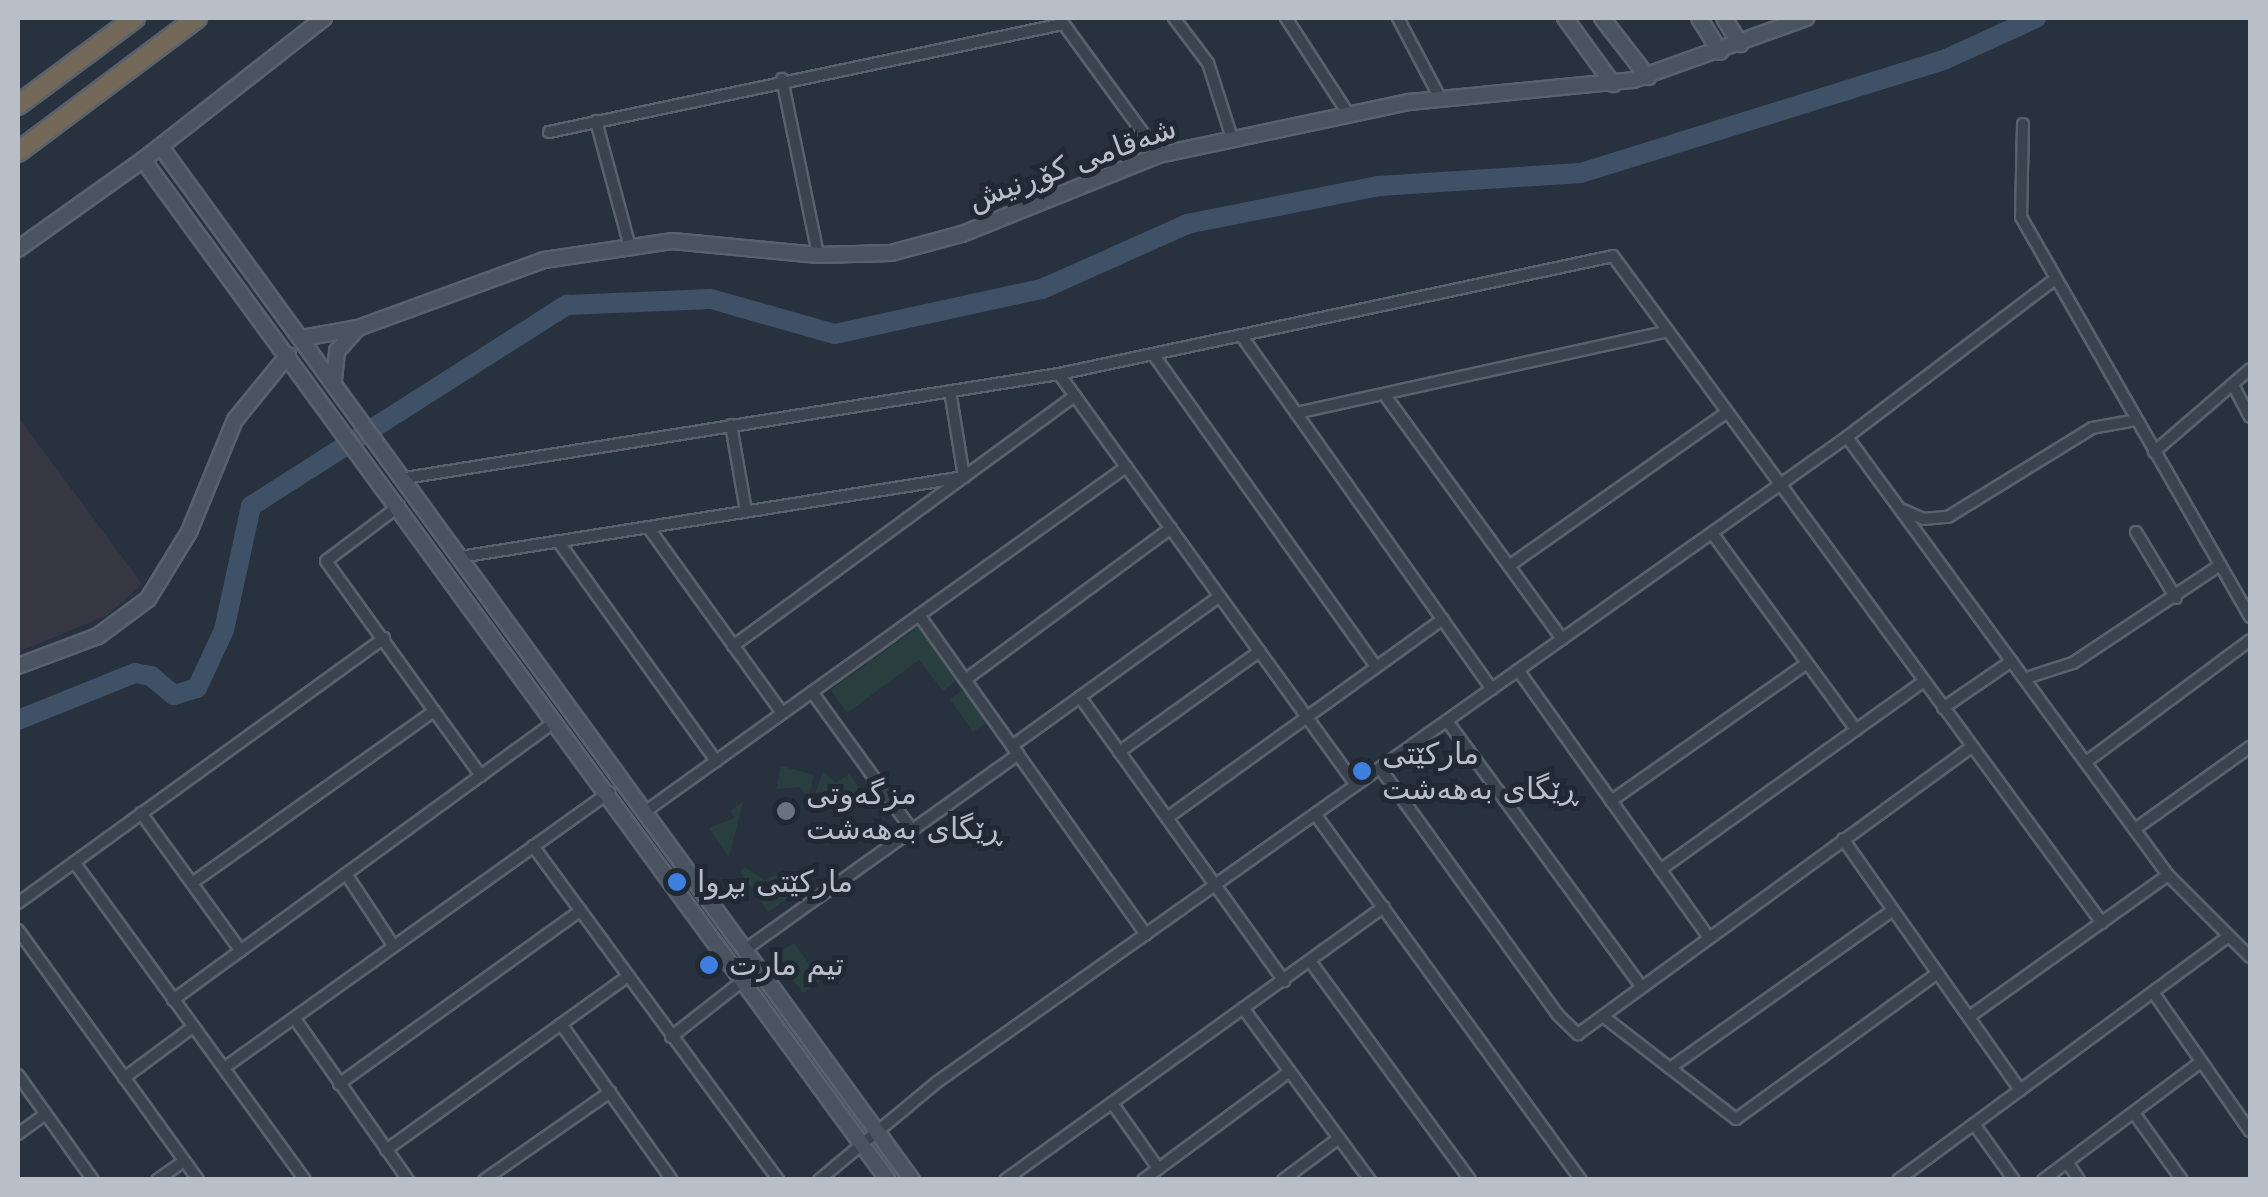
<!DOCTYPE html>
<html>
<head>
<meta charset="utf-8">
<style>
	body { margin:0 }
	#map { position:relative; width:2268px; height:1197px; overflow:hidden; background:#28323e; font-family:"DejaVu Sans",Cairo,sans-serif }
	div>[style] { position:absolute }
	.medical>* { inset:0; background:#373643 }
	.green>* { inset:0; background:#293e3f }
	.river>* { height:20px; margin:-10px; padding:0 10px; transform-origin:10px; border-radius:10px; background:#3f5166 }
	.roads { filter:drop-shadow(2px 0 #59626c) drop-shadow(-2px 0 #59626c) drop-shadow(0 2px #59626c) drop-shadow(0 -2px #59626c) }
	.street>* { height:10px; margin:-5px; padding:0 5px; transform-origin:5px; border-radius:5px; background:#3b444e }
	.secondary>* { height:14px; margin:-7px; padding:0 7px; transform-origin:7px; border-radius:7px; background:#4a5461 }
	.highway>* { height:18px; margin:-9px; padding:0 9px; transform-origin:9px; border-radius:9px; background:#746859 }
	.dots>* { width:28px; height:28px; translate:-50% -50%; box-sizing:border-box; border:5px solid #202934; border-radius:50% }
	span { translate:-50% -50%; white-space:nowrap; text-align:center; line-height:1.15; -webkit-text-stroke:10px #202934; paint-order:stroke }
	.street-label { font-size:30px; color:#b8bfc9 }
	.poi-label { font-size:30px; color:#b8bfc9 }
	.left { translate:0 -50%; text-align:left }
	.frame { position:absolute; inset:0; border:20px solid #b8bfc9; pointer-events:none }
</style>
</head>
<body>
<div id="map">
	<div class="medical">
		<i style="clip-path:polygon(18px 417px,142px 584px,108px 615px,18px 652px)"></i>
	</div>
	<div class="green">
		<i style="clip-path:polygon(918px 627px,957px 680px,943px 691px,919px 660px,847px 713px,831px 690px)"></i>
		<i style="clip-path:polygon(964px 689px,988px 722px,973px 732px,950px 699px)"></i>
		<i style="clip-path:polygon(781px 766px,814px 775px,808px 797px,800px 787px,776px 789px)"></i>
		<i style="clip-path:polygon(823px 772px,836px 783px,849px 774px,863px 793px,860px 802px,852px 808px,813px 799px)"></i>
		<i style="clip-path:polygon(743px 802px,729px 857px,709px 828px,735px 818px,730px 811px)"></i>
		<i style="clip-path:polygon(744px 867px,765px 880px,775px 875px,806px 885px,768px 912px,740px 872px)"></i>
		<i style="clip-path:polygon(794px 943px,821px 980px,803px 993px,775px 955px)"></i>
	</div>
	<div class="river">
		<i style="left:18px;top:720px;width:126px;rotate:-21.9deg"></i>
		<i style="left:135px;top:673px;width:16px;rotate:11deg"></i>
		<i style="left:151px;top:676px;width:30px;rotate:40deg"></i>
		<i style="left:174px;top:695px;width:24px;rotate:-17deg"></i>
		<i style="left:197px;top:688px;width:64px;rotate:-65deg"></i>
		<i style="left:224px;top:630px;width:127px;rotate:-77.7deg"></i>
		<i style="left:251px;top:506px;width:375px;rotate:-32.5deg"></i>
		<i style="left:567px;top:305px;width:144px;rotate:-2.4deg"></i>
		<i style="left:711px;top:299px;width:129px;rotate:15.8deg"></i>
		<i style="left:835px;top:334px;width:212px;rotate:-12.3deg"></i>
		<i style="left:1042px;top:289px;width:159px;rotate:-24.1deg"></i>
		<i style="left:1187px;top:224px;width:196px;rotate:-11.2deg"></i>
		<i style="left:1379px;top:186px;width:202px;rotate:-3.7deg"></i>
		<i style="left:1581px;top:173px;width:382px;rotate:-17.3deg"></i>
		<i style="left:1946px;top:59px;width:99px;rotate:-24.5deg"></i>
	</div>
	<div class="roads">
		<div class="street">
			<i style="left:1174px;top:18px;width:56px;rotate:52.9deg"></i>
			<i style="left:1208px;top:63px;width:79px;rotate:72.3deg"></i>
			<i style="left:1286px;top:18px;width:116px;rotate:57deg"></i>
			<i style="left:1398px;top:18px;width:90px;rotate:62.3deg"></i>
			<i style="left:1060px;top:19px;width:168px;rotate:53.9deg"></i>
			<i style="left:782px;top:79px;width:180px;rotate:78.4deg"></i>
			<i style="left:596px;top:121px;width:126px;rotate:74.9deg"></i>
			<i style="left:2023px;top:124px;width:93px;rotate:91.2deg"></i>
			<i style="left:2021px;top:217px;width:461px;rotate:60.2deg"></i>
			<i style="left:549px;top:132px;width:525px;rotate:-11.87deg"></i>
			<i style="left:1241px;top:335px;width:434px;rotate:54.7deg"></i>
			<i style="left:1153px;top:354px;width:384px;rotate:54.5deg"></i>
			<i style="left:1059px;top:374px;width:507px;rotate:54.15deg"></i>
			<i style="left:2233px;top:385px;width:36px;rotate:62deg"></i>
			<i style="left:1384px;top:394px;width:303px;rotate:54deg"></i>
			<i style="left:1296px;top:413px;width:381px;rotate:-12.4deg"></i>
			<i style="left:731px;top:425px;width:87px;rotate:80.1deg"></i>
			<i style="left:1847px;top:437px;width:543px;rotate:53.76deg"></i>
			<i style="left:2168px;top:875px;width:116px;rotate:45deg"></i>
			<i style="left:2154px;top:452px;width:127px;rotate:-40.8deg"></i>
			<i style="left:405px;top:478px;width:662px;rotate:-9.04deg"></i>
			<i style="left:1059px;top:374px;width:566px;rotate:-12.02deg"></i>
			<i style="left:1613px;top:256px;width:827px;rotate:53.75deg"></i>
			<i style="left:399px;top:506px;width:91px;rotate:143deg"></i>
			<i style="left:326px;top:561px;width:265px;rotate:54.2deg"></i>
			<i style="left:1901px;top:509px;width:24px;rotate:24deg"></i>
			<i style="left:1923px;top:519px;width:25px;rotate:-5deg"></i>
			<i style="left:1948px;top:517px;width:169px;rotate:-31.7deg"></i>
			<i style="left:2092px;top:428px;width:45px;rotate:-10.3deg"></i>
			<i style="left:648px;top:527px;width:229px;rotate:54.2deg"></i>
			<i style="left:2136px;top:532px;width:77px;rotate:58.8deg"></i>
			<i style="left:1712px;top:533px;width:244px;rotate:53.8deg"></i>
			<i style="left:558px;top:541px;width:271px;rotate:54.3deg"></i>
			<i style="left:460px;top:557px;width:510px;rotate:-9.02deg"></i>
			<i style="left:964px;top:477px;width:87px;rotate:-99.2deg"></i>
			<i style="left:1509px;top:566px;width:267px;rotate:-35.2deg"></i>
			<i style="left:919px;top:615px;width:392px;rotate:54.6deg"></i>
			<i style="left:733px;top:646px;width:424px;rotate:-36.2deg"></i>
			<i style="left:1518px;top:670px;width:327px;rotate:54.5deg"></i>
			<i style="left:2026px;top:678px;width:49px;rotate:-17.7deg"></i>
			<i style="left:2073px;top:663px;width:177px;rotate:-33.7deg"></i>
			<i style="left:965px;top:680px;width:256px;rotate:-36.4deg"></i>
			<i style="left:812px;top:692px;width:170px;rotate:54.1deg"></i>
			<i style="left:1080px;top:697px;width:350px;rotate:54.3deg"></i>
			<i style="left:1943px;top:708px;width:83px;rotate:-34.3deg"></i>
			<i style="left:1447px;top:721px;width:328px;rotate:53.8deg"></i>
			<i style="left:1012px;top:746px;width:256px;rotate:-35.8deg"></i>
			<i style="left:1119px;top:752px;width:173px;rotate:-35.6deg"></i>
			<i style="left:2086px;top:762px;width:204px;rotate:-36.6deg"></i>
			<i style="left:1380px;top:768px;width:304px;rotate:54.2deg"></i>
			<i style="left:1558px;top:1015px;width:28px;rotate:44deg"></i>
			<i style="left:1578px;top:1034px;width:487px;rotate:-36.1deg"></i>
			<i style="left:1611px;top:801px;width:238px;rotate:-35.1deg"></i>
			<i style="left:646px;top:811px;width:591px;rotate:-35.63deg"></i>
			<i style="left:141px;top:813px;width:170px;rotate:54.1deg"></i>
			<i style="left:1315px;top:814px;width:452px;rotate:54deg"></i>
			<i style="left:1167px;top:818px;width:340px;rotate:-35.8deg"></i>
			<i style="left:2135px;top:829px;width:141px;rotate:-35.5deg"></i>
			<i style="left:1843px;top:839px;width:307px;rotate:54.8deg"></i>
			<i style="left:533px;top:846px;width:414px;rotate:53.7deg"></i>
			<i style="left:74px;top:862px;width:393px;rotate:54deg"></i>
			<i style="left:1660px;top:870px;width:323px;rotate:-35.6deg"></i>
			<i style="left:346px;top:874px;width:85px;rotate:56.5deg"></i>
			<i style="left:192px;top:883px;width:297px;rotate:-35.4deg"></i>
			<i style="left:18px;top:903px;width:452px;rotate:-35.9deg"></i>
			<i style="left:18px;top:930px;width:308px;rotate:54.2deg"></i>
			<i style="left:746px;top:949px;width:335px;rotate:-35.6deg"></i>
			<i style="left:1310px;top:961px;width:271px;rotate:53.8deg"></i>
			<i style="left:2155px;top:995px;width:166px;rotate:55.1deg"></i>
			<i style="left:173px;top:1000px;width:473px;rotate:-36.1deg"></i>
			<i style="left:1243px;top:1008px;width:214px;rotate:53.6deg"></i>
			<i style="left:1604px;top:1017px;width:167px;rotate:37.7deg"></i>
			<i style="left:1736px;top:1119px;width:249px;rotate:-35.9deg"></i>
			<i style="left:1969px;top:1017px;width:244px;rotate:-35.5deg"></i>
			<i style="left:295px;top:1019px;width:197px;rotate:54.9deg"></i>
			<i style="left:561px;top:1024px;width:191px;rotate:54.6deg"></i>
			<i style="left:671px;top:1037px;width:94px;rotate:-38.1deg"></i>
			<i style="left:224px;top:1068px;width:474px;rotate:-35.6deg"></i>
			<i style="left:1670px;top:1068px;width:273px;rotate:-35.3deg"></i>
			<i style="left:18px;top:1075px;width:129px;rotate:54.5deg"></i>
			<i style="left:124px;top:1078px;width:86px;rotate:-36.5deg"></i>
			<i style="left:339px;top:1084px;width:297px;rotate:-35.7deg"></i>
			<i style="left:1112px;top:1103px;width:80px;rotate:54.7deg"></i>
			<i style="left:2134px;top:1113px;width:82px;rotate:54.4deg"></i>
			<i style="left:1974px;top:1124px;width:69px;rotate:54.5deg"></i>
			<i style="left:18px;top:1134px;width:34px;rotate:-36deg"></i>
			<i style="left:386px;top:1150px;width:297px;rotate:-35.7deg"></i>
			<i style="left:2067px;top:1162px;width:22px;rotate:56deg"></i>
			<i style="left:157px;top:1180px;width:33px;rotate:-35deg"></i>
			<i style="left:484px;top:1180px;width:154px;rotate:-34.9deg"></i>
			<i style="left:819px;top:1180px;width:153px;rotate:-39.7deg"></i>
			<i style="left:937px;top:1082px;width:1115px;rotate:-35.33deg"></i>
			<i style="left:1847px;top:437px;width:260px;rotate:-37.2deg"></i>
			<i style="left:1005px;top:1180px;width:467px;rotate:-35.8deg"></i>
			<i style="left:1143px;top:1180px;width:182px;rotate:-36.5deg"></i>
			<i style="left:1283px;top:1180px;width:70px;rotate:-36.9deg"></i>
			<i style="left:1898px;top:1180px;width:409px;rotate:-36.4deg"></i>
			<i style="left:2043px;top:1180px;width:197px;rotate:-36.8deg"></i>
		</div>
		<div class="secondary">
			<i style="left:1565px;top:18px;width:82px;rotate:54deg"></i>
			<i style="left:1602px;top:18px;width:75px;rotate:52.1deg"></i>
			<i style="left:1699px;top:18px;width:40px;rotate:58deg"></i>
			<i style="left:1724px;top:18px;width:31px;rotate:58deg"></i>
			<i style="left:161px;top:147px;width:1277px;rotate:53.98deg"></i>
			<i style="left:143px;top:160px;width:1263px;rotate:53.86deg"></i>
			<i style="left:18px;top:249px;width:153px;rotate:-35.5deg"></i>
			<i style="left:143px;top:160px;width:230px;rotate:-38.1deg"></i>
			<i style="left:302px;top:338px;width:57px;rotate:-10.1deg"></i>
			<i style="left:334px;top:380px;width:29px;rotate:-84deg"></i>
			<i style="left:337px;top:351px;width:31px;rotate:-48deg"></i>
			<i style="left:358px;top:328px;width:198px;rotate:-20.1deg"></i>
			<i style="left:544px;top:260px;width:129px;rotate:-8.4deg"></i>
			<i style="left:672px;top:241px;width:147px;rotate:5.5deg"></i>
			<i style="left:818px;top:255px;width:73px;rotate:-1.6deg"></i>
			<i style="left:891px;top:253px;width:73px;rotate:-15deg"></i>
			<i style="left:962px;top:234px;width:212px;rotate:-21.9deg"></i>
			<i style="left:1159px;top:155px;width:256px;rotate:-12deg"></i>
			<i style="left:1409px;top:102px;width:225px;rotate:-5.6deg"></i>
			<i style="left:1633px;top:80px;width:184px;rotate:-19.7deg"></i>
			<i style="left:18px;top:666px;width:85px;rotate:-20.6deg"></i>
			<i style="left:98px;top:636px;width:62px;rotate:-36.5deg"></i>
			<i style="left:148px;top:599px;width:79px;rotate:-58.5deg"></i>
			<i style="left:189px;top:532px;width:121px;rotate:-67.7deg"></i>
			<i style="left:235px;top:420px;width:84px;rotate:-50.8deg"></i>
		</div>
		<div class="highway">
			<i style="left:18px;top:105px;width:146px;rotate:-36.6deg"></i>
			<i style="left:18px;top:152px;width:224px;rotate:-36.8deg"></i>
		</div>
	</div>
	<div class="dots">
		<i style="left:1362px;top:771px;background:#3f7fe0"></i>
		<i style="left:786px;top:811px;background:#6b7280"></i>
		<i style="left:677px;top:882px;background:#3f7fe0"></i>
		<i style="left:709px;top:965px;background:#3f7fe0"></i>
	</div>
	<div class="street-label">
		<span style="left:1072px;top:164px;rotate:-20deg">شەقامی کۆڕنیش</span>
	</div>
	<div class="poi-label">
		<span class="left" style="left:1382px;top:771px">مارکێتی<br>ڕێگای بەهەشت</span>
		<span class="left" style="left:806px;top:811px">مزگەوتی<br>ڕێگای بەھەشت</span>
		<span class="left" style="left:697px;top:882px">مارکێتی بڕوا</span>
		<span class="left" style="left:729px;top:965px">تیم مارت</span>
	</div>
	<div class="frame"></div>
</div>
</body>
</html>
